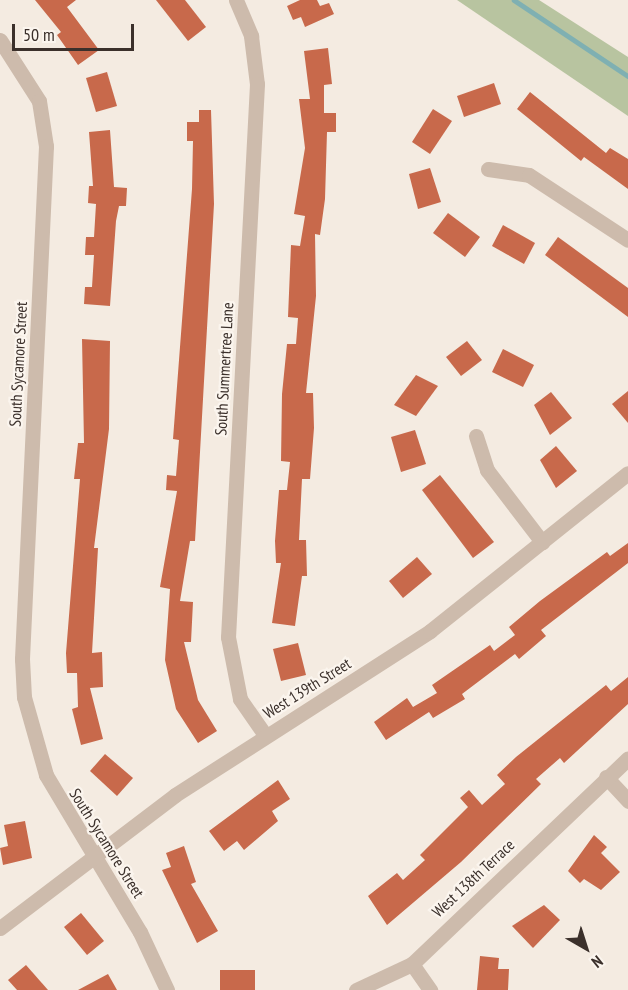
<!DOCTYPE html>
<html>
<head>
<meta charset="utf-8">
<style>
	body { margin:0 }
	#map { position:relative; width:628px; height:990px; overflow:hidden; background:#f4ebe1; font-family:"PT Sans Narrow",sans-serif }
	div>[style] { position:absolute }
	.green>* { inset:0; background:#b8c4a0 }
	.stream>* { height:4.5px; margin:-2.25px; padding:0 2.25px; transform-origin:2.25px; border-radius:2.25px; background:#7fb0b2 }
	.building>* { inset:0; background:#c8694b }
	.minor>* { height:15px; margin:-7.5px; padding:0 7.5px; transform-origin:7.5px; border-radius:7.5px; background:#cdbbac }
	span { translate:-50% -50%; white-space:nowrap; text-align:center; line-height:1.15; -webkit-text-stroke:4.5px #fbf5ee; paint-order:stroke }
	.street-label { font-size:16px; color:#3b302b }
	.north { position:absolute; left:556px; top:918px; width:60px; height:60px; -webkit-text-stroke:4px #fbf5ee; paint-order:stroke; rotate:141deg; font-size:16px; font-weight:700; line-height:24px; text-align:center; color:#3b302b }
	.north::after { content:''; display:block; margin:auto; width:21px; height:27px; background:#3b302b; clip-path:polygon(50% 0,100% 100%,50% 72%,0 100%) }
	.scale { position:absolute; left:12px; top:24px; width:122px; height:27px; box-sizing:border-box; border:3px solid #3b302b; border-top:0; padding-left:8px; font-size:18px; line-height:21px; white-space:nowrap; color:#3b302b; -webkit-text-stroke:4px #fbf5ee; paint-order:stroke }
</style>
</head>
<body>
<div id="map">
	<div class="green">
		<i style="clip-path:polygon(457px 0,539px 0,628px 57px,628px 116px)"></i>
	</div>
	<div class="stream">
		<i style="left:514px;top:0;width:137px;rotate:33.7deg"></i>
	</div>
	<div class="building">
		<i style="clip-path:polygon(35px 0,76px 0,67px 7px,99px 50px,78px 65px,57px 35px,61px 32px)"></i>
		<i style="clip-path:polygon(156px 0,185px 0,206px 27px,188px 41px)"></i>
		<i style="clip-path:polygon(300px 0,317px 0,320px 6px,329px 3px,334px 14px,305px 27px,301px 17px,293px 20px,287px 6px)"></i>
		<i style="clip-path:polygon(328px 48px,332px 84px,324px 85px,324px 113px,336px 113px,336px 132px,327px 132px,325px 199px,320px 235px,315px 234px,316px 296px,306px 393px,313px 393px,314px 428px,310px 479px,302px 479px,299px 540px,306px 540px,307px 576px,302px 576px,295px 626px,272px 623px,281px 563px,276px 563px,275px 541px,279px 490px,287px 490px,290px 462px,281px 461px,282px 394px,287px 344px,296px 344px,298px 318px,288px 317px,291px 245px,300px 246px,305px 216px,294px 214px,305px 148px,299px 99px,310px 99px,304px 51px)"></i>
		<i style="clip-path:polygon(107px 72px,117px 106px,96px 112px,86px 78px)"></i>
		<i style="clip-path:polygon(494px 83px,501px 104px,464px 117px,457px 96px)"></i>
		<i style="clip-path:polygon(530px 92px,606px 153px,610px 148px,628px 159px,628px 189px,584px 157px,581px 161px,517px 109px)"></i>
		<i style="clip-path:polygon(433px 109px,452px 121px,430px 154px,412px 142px)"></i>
		<i style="clip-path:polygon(199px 110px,211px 110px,214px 204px,195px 541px,190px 541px,180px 601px,193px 602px,191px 642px,184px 642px,198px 700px,217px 731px,198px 743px,176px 709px,165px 660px,170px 589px,160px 587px,177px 491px,166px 490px,167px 475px,176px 476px,179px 440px,173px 439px,192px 189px,193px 141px,187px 141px,187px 122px,199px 122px)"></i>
		<i style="clip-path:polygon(110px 130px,114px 187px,127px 188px,126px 206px,119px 206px,116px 221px,110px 306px,84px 304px,85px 287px,92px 287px,94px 255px,85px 255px,86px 237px,94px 237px,96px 204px,88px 203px,89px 186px,93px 186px,89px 132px)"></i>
		<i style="clip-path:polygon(430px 168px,441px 202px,418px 209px,409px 174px)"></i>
		<i style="clip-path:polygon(448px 213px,480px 237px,465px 257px,433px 233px)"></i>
		<i style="clip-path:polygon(503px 225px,535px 243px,524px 264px,492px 246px)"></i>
		<i style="clip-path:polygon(558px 237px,628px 288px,628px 317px,545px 255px)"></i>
		<i style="clip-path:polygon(82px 339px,110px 341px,109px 429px,94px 548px,98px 548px,92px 653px,102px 652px,103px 687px,90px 688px,103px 739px,81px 745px,72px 709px,78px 707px,77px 673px,67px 673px,66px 653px,80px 479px,74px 479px,78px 443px,84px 443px)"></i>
		<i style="clip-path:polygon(467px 341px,482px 360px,461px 376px,446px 357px)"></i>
		<i style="clip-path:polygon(503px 349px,534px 365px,523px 387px,492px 372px)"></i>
		<i style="clip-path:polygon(416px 375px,438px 386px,416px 416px,394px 405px)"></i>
		<i style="clip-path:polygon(628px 391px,628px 423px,612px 404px)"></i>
		<i style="clip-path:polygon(551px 392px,572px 418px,550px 435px,534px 405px)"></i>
		<i style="clip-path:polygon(415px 430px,426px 464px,401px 472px,391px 437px)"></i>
		<i style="clip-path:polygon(556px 446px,577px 471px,556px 488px,540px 460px)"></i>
		<i style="clip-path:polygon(440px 475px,494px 542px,473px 558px,422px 490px)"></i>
		<i style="clip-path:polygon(628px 543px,628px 563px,541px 630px,546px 636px,519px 659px,515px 654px,462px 694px,465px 699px,433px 718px,429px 712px,386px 740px,374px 722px,407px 698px,413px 707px,437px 693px,432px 685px,490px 645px,494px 651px,515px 635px,509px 627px,540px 601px,607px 552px,610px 556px)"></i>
		<i style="clip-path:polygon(417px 557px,432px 574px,403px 598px,389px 581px)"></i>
		<i style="clip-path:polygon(298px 643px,306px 675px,281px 681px,273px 649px)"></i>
		<i style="clip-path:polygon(628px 677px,628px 704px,564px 763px,560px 758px,536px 779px,541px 784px,461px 862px,387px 925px,368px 896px,397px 873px,403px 880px,425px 860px,420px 855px,468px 807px,460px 798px,469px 790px,482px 805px,505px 784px,497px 775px,516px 757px,606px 685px,611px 691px)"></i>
		<i style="clip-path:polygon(105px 754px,133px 778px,117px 796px,90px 771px)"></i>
		<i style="clip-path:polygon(278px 780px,290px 799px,272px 811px,278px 821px,244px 850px,237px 841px,224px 851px,209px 831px)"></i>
		<i style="clip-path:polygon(25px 821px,32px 858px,3px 865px,0 848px,8px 846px,4px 825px)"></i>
		<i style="clip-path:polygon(594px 835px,607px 847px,601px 853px,620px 872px,601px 890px,584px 879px,580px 883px,568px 871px)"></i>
		<i style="clip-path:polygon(184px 846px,196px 882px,191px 884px,218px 931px,197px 943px,162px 870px,171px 867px,166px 853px)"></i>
		<i style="clip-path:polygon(544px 905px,560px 920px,533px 948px,512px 926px)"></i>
		<i style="clip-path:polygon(81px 913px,104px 941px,87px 955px,64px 927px)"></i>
		<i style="clip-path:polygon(480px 956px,499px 958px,498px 969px,509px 969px,508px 990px,477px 990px)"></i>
		<i style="clip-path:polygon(26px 965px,48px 990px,17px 990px,8px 980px)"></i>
		<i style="clip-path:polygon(220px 970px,255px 970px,255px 990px,220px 990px)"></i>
		<i style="clip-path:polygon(108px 974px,117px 990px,78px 990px)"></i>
	</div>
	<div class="minor">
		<i style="left:236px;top:0;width:39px;rotate:67deg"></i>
		<i style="left:251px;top:36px;width:48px;rotate:82.9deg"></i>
		<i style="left:257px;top:84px;width:554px;rotate:93deg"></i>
		<i style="left:228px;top:637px;width:63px;rotate:79deg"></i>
		<i style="left:240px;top:699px;width:44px;rotate:55.2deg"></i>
		<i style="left:0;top:40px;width:72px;rotate:57.4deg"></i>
		<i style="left:39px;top:101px;width:46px;rotate:81.2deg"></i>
		<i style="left:46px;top:146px;width:514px;rotate:92.68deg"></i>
		<i style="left:22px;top:659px;width:38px;rotate:87deg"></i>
		<i style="left:24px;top:697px;width:81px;rotate:74.2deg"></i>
		<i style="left:46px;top:775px;width:183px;rotate:59.1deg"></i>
		<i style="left:140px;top:932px;width:64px;rotate:65deg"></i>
		<i style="left:488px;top:169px;width:41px;rotate:8.3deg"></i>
		<i style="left:529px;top:175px;width:118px;rotate:33.3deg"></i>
		<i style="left:476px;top:436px;width:36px;rotate:72deg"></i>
		<i style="left:487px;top:470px;width:91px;rotate:52.6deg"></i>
		<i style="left:606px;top:777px;width:33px;rotate:47deg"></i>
		<i style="left:0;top:928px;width:220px;rotate:-37.2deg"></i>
		<i style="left:175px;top:795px;width:303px;rotate:-32.7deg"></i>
		<i style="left:430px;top:631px;width:253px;rotate:-38.6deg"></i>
		<i style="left:412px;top:964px;width:32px;rotate:55deg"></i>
		<i style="left:356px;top:990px;width:62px;rotate:-24.9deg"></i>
		<i style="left:412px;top:964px;width:298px;rotate:-43.6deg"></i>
	</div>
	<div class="street-label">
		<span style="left:18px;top:364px;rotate:-87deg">South Sycamore Street</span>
		<span style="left:224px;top:369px;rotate:-87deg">South Summertree Lane</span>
		<span style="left:307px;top:688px;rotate:-32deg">West 139th Street</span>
		<span style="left:107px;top:843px;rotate:58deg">South Sycamore Street</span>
		<span style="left:473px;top:878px;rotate:-43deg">West 138th Terrace</span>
	</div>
	<div class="north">N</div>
	<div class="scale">50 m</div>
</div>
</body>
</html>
